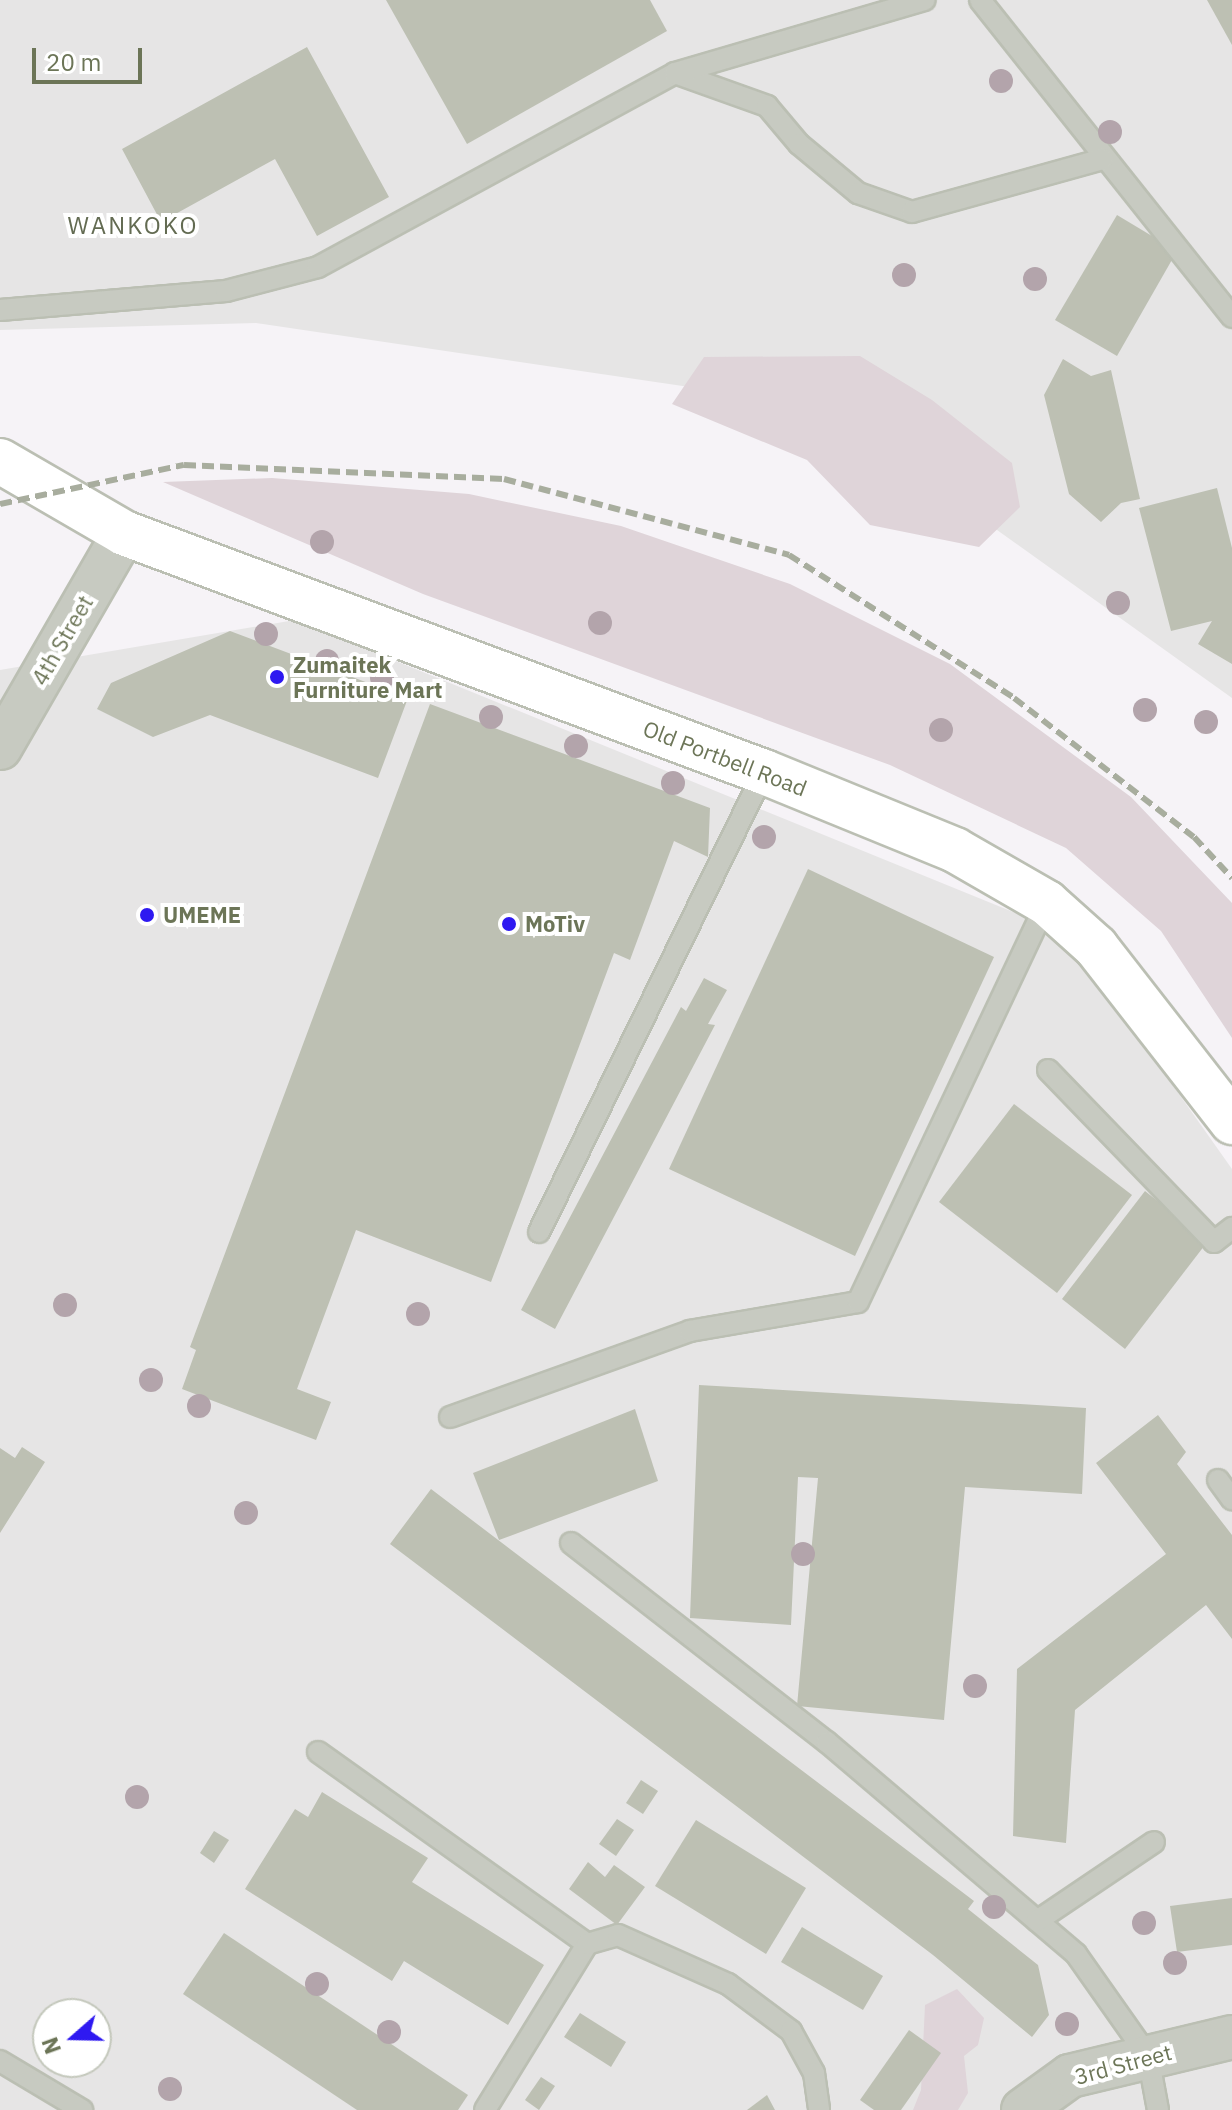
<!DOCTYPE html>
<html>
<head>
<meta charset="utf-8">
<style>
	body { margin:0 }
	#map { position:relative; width:1232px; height:2110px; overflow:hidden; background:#f6f3f7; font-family:"IBM Plex Sans",sans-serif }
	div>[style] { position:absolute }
	.built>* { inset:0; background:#e6e5e5 }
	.green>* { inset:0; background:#dfd4d9 }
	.building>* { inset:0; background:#bdc0b3 }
	.roads { filter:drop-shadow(2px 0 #bbbfb3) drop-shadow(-2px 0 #bbbfb3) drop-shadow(0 2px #bbbfb3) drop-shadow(0 -2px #bbbfb3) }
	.service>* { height:20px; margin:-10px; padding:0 10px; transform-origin:10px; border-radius:10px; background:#c7cac1 }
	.minor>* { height:42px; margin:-21px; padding:0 21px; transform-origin:21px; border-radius:21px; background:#c7cac1 }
	.secondary>* { height:44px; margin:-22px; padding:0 22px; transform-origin:22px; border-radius:22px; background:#fff }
	.rail>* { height:6px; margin-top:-3px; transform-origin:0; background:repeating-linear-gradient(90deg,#a8ad9e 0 12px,transparent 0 18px) }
	.trees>* { width:24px; height:24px; margin:-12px; border-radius:50%; background:#b3a4ab }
	.dots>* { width:22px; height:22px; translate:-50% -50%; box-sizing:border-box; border:4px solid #fff; border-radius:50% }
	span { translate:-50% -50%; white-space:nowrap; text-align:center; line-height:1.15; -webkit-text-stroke:8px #fff; paint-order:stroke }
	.street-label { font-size:22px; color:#6c7557 }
	.poi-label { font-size:22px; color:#6c7557; font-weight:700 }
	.left { translate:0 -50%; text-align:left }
	.neighbourhood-label { font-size:24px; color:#636b52; letter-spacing:2px }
	.north { position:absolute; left:32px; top:1998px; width:80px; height:80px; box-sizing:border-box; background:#fff; border:2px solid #c4c8bc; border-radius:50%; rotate:250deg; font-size:22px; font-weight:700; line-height:32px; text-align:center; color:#6c7557 }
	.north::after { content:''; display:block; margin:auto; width:28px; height:36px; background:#2e19f1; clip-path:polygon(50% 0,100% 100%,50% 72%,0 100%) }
	.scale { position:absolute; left:32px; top:48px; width:110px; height:36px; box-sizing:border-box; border:4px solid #6c7557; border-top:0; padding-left:10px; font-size:24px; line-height:28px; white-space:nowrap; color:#6c7557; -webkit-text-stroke:6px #fff; paint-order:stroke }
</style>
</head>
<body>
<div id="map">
	<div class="built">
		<i style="clip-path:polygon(0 0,1232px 0,1232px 698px,825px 407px,256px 323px,0 330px)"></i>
		<i style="clip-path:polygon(evenodd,295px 620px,1065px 933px,1232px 1169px,1232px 2110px,0 2110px,0 670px,295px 620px,48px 2014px,96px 2014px,96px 2062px,48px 2062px,48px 2014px)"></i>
	</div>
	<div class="green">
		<i style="clip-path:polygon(860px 356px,932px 400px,1012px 463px,1020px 507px,979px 547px,870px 525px,807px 460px,672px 404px,704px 357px)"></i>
		<i style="clip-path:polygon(272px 478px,469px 494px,621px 526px,790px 584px,950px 664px,1131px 797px,1232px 903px,1232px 1038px,1161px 931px,1066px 848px,890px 765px,423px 594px,163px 482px)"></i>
		<i style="clip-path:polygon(957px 1989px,984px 2018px,978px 2045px,964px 2056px,968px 2093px,958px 2110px,913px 2110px,921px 2090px,925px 2005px)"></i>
	</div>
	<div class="building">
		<i style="clip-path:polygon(386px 0,650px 0,667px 31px,467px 144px)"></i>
		<i style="clip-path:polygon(1207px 0,1232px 0,1232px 45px)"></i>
		<i style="clip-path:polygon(307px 47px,389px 197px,317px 236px,275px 159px,161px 222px,122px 149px)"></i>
		<i style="clip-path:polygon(1117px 215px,1177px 251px,1117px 356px,1055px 320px)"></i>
		<i style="clip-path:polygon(1063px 359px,1091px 376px,1111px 370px,1140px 499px,1121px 503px,1101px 522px,1069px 494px,1044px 395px)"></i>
		<i style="clip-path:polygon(1217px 488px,1232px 548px,1232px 664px,1198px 644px,1212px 621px,1171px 631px,1139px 508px)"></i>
		<i style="clip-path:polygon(230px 631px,408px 698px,378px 778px,210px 715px,153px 737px,97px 709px,111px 683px)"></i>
		<i style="clip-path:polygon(430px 704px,710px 808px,708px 857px,674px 841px,630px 960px,614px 953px,491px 1282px,356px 1230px,297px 1389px,331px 1402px,316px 1440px,182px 1389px,196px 1350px,190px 1347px)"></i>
		<i style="clip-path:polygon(808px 869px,994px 957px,855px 1256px,669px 1169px)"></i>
		<i style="clip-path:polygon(704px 978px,727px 990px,708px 1024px,715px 1025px,555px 1329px,521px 1310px,681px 1007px,686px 1011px)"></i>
		<i style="clip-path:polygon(1014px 1104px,1132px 1195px,1057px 1293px,939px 1202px)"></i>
		<i style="clip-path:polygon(1145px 1191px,1208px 1241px,1125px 1349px,1062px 1299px)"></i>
		<i style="clip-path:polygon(699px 1385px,1086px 1408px,1082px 1494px,965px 1487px,944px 1720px,797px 1706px,818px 1478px,798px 1477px,791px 1625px,690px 1618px)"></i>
		<i style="clip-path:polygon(635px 1409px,658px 1481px,499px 1540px,473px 1473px)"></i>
		<i style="clip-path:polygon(1158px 1415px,1186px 1452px,1177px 1464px,1232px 1535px,1232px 1639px,1206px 1605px,1075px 1710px,1066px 1843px,1013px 1836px,1017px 1669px,1166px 1554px,1096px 1463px)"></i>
		<i style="clip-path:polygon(22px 1447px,45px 1462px,0 1533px,0 1448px,15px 1458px)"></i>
		<i style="clip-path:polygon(431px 1489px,974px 1901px,968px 1909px,1038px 1965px,1049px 2015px,1032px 2037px,933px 1955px,390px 1544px)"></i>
		<i style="clip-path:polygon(641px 1780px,658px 1791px,643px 1814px,626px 1803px)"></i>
		<i style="clip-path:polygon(322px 1792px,428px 1858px,412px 1882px,544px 1965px,508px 2025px,404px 1961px,392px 1981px,245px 1889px,295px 1809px,308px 1817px)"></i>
		<i style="clip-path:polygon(617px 1819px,634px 1830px,616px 1856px,599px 1844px)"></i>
		<i style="clip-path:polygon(696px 1820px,806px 1888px,766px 1954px,655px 1886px)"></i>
		<i style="clip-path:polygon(214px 1831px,229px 1840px,214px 1863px,200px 1853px)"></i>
		<i style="clip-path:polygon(588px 1862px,605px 1877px,614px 1865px,645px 1887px,617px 1925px,569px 1889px)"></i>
		<i style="clip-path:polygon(1232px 1898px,1232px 1945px,1177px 1952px,1170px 1906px)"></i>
		<i style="clip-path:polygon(802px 1927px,883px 1976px,863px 2010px,781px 1962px)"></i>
		<i style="clip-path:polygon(224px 1933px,468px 2095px,458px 2110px,357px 2110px,183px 1994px)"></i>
		<i style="clip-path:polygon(580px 2013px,626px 2042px,611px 2067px,564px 2037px)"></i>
		<i style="clip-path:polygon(909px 2030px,941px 2053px,901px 2110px,874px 2110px,860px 2100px)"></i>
		<i style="clip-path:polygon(541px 2077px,555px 2086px,539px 2110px,525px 2100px)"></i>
		<i style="clip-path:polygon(767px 2095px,775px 2110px,747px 2110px)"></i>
	</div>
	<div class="roads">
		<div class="service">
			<i style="left:980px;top:0;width:405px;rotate:51.5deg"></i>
			<i style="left:675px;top:73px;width:98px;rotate:19.7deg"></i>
			<i style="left:767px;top:106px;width:50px;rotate:49.9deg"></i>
			<i style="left:799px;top:144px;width:77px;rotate:39.7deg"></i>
			<i style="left:858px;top:193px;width:57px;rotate:19.4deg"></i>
			<i style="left:912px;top:212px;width:198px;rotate:-15.5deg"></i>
			<i style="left:0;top:310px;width:227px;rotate:-4.8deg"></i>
			<i style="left:226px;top:291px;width:95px;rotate:-14.6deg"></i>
			<i style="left:318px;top:267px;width:406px;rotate:-28.5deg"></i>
			<i style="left:675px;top:73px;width:260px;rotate:-16.3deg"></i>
			<i style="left:1048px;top:1070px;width:239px;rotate:46deg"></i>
			<i style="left:1214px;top:1242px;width:23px;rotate:-38deg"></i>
			<i style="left:539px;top:1232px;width:512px;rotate:-63.94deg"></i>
			<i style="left:450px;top:1417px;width:255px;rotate:-19.7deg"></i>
			<i style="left:690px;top:1331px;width:170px;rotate:-9.8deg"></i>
			<i style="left:858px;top:1302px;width:441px;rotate:-64.7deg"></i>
			<i style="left:1218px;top:1480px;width:24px;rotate:54deg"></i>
			<i style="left:571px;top:1543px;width:324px;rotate:37.9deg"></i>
			<i style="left:827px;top:1742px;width:327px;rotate:40.4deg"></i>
			<i style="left:1076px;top:1954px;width:125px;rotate:54.8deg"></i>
			<i style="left:1148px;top:2056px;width:55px;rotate:79.5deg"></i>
			<i style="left:318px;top:1752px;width:330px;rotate:35.5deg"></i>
			<i style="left:1037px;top:1921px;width:141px;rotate:-34deg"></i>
			<i style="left:0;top:2061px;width:96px;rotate:30.9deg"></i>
			<i style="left:485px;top:2110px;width:195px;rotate:-58.4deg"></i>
			<i style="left:587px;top:1944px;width:32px;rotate:-16deg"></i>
			<i style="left:618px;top:1935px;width:120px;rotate:24deg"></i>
			<i style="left:728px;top:1984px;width:79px;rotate:36.7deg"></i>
			<i style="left:791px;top:2031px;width:48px;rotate:61.3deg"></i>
			<i style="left:814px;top:2073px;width:37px;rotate:82deg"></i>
		</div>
		<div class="minor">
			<i style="left:0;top:748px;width:248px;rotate:-60deg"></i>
			<i style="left:1023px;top:2110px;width:58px;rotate:-35.9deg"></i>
			<i style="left:1070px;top:2076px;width:167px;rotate:-13.5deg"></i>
		</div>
		<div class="secondary">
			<i style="left:0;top:461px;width:143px;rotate:30.1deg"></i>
			<i style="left:124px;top:533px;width:683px;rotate:20.48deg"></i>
			<i style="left:764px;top:772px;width:206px;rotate:22.2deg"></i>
			<i style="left:955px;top:850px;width:106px;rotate:29.9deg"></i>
			<i style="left:1047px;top:903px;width:66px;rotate:41.9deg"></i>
			<i style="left:1096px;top:947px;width:222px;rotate:52.1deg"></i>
		</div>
	</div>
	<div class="rail">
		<i style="left:0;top:504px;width:188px;rotate:-12deg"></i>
		<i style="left:184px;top:465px;width:320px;rotate:2.5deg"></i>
		<i style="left:504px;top:479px;width:295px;rotate:14.9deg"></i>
		<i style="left:789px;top:555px;width:267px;rotate:32.4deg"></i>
		<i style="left:1014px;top:698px;width:227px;rotate:37.7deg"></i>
		<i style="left:1194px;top:837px;width:56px;rotate:47.2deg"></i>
	</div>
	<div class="trees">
		<i style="left:1001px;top:81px"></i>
		<i style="left:1110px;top:132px"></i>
		<i style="left:904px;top:275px"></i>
		<i style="left:1035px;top:279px"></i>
		<i style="left:322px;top:542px"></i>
		<i style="left:1118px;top:603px"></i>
		<i style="left:600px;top:623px"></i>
		<i style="left:266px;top:634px"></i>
		<i style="left:327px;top:661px"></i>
		<i style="left:382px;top:678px"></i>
		<i style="left:1145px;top:710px"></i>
		<i style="left:491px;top:717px"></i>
		<i style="left:1206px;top:722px"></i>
		<i style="left:941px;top:730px"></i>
		<i style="left:576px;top:746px"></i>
		<i style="left:673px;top:783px"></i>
		<i style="left:764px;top:837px"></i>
		<i style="left:65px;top:1305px"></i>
		<i style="left:418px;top:1314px"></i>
		<i style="left:151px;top:1380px"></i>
		<i style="left:199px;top:1406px"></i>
		<i style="left:246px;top:1513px"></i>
		<i style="left:803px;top:1554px"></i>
		<i style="left:975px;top:1686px"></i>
		<i style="left:137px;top:1797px"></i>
		<i style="left:994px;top:1907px"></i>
		<i style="left:1144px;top:1923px"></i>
		<i style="left:1175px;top:1963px"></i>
		<i style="left:317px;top:1984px"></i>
		<i style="left:1067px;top:2024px"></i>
		<i style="left:389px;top:2032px"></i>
		<i style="left:170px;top:2089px"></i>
	</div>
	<div class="dots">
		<i style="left:277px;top:677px;background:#2e19f1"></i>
		<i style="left:147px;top:915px;background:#2e19f1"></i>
		<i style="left:509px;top:924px;background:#2e19f1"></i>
	</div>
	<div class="street-label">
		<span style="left:62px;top:640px;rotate:-60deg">4th Street</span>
		<span style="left:725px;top:758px;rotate:21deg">Old Portbell Road</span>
		<span style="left:1123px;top:2064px;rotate:-15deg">3rd Street</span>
	</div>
	<div class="poi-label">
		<span class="left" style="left:293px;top:677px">Zumaitek<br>Furniture Mart</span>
		<span class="left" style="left:163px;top:915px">UMEME</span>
		<span class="left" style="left:525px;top:924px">MoTiv</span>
	</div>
	<div class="neighbourhood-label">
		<span style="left:133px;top:226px">WANKOKO</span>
	</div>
	<div class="north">N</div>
	<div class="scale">20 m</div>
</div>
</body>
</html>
